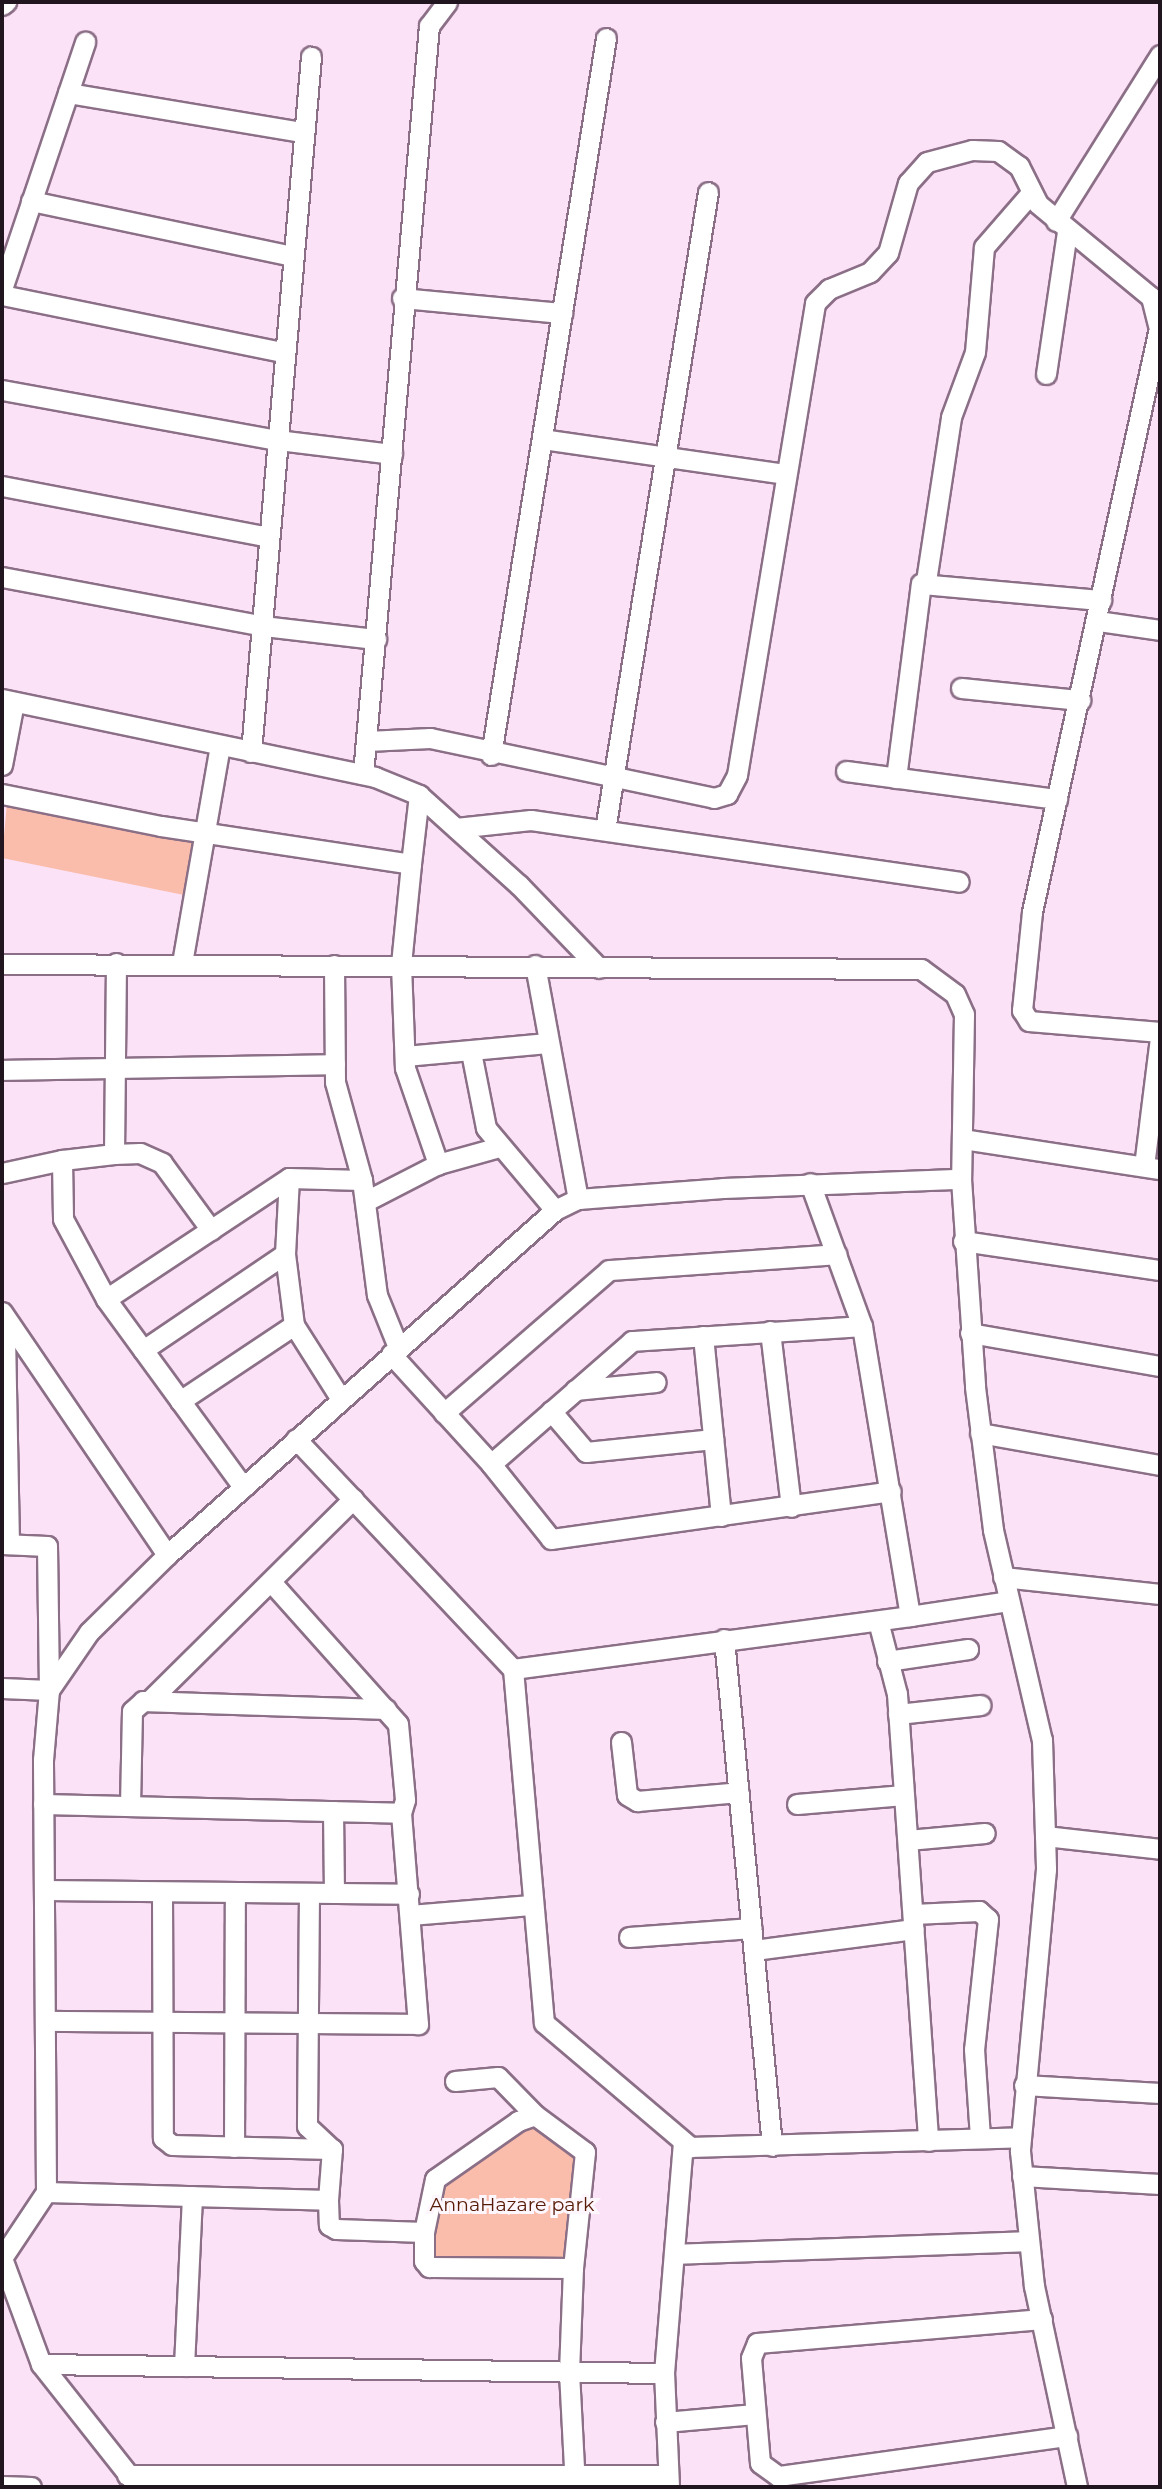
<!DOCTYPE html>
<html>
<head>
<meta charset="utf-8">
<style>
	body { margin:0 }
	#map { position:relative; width:1162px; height:2489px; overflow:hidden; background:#fce2f7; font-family:Montserrat,sans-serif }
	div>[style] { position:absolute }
	.green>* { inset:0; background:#fabdab }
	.roads { filter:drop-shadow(2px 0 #8b6f87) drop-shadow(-2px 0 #8b6f87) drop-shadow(0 2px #8b6f87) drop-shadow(0 -2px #8b6f87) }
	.street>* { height:19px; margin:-9.5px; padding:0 9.5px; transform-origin:9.5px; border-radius:9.5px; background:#fff }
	span { translate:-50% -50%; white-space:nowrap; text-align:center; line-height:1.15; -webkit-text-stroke:6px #fdf6fc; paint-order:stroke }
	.park-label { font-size:19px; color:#571a06 }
	.frame { position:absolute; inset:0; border:4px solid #211620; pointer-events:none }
</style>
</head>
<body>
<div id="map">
	<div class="green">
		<i style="clip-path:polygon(7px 803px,195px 841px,184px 895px,2px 858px)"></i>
		<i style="clip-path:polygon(533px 2124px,577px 2158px,567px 2261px,434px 2257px,438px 2192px,444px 2182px)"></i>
	</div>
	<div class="roads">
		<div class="street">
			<i style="left:2px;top:5px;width:5px;rotate:-37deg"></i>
			<i style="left:68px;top:93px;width:237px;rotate:9.5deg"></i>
			<i style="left:31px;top:201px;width:266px;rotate:11.9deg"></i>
			<i style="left:1056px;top:221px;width:196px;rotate:-57.9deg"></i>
			<i style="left:2px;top:289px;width:261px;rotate:-71.4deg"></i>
			<i style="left:2px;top:295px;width:287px;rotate:11.5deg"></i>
			<i style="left:402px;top:298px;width:161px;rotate:5.4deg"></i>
			<i style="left:1046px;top:374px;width:144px;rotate:-81.6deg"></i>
			<i style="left:2px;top:390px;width:280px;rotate:10.3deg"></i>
			<i style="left:278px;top:440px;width:115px;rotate:7deg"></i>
			<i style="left:542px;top:439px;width:246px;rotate:8.2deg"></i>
			<i style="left:2px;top:486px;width:272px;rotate:10.8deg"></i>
			<i style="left:2px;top:577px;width:266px;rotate:10.6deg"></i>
			<i style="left:263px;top:626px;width:114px;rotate:6.6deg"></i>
			<i style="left:926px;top:581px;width:166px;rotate:-81.3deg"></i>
			<i style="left:951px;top:417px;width:69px;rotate:-69.7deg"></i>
			<i style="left:975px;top:352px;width:105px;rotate:-85.1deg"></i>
			<i style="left:984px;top:247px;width:72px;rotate:-49deg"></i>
			<i style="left:1098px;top:621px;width:63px;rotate:8.3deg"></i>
			<i style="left:961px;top:688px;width:120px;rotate:5.8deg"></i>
			<i style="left:2px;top:699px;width:381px;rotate:11.8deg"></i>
			<i style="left:375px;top:777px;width:48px;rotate:22.2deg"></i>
			<i style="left:419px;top:795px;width:135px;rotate:42deg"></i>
			<i style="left:519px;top:885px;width:115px;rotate:46.1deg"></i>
			<i style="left:367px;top:741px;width:63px;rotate:-2.7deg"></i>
			<i style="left:430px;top:738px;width:290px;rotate:11.9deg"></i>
			<i style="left:714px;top:798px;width:14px;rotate:-17deg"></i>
			<i style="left:727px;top:794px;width:21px;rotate:-62deg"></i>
			<i style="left:737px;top:775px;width:478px;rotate:-80.6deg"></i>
			<i style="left:815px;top:303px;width:20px;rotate:-45deg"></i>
			<i style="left:829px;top:289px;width:44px;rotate:-22.5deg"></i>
			<i style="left:870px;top:272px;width:26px;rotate:-47deg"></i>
			<i style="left:888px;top:253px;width:73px;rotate:-74.1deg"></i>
			<i style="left:908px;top:183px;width:28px;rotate:-48deg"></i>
			<i style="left:927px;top:162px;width:47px;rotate:-14.9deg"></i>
			<i style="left:972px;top:150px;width:26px;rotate:2deg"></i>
			<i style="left:998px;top:151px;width:26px;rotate:36deg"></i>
			<i style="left:1019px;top:166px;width:42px;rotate:63.4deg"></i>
			<i style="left:1038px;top:204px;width:146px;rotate:39.5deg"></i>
			<i style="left:1151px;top:297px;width:32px;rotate:76deg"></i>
			<i style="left:1159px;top:328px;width:598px;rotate:102.27deg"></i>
			<i style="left:1032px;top:912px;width:99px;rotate:95.8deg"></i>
			<i style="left:1022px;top:1010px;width:13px;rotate:58deg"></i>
			<i style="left:1029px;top:1021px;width:131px;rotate:4.8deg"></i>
			<i style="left:251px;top:752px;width:698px;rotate:-85.07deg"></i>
			<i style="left:491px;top:755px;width:726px;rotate:-80.89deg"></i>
			<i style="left:2px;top:765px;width:64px;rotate:-79.2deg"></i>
			<i style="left:846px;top:771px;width:213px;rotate:7.6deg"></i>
			<i style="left:363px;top:774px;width:751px;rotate:-84.96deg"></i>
			<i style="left:429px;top:26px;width:30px;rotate:-53deg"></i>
			<i style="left:896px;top:778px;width:196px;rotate:-82.7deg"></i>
			<i style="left:921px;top:584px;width:181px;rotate:5.1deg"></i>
			<i style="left:2px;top:794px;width:162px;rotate:11.4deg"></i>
			<i style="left:161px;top:826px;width:253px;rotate:8.6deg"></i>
			<i style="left:411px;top:864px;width:101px;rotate:95.7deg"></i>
			<i style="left:401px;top:965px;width:103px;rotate:87.8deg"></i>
			<i style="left:405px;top:1068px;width:102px;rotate:71deg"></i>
			<i style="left:456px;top:828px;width:75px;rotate:-6.1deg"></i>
			<i style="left:531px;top:820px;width:432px;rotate:8.2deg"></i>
			<i style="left:605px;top:830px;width:646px;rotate:-80.83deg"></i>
			<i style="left:411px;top:864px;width:69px;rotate:-83.4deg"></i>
			<i style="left:116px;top:963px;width:191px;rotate:90.6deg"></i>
			<i style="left:114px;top:1154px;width:52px;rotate:173.4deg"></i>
			<i style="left:62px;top:1160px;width:59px;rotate:89deg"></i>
			<i style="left:63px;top:1219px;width:91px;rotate:61.7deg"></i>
			<i style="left:106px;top:1299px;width:233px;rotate:53.9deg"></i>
			<i style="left:182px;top:963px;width:221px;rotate:-80.1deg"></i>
			<i style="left:2px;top:964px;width:919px;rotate:0.31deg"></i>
			<i style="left:921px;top:969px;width:42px;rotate:36.3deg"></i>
			<i style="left:955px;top:994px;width:22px;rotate:66deg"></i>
			<i style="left:964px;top:1014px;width:165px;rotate:91deg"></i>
			<i style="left:334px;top:965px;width:117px;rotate:89.5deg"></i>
			<i style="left:335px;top:1082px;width:102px;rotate:74.6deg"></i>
			<i style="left:535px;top:965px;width:238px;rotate:79.6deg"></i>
			<i style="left:471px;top:1052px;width:77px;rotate:78.8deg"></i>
			<i style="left:486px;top:1128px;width:107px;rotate:49.9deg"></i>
			<i style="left:405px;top:1056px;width:143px;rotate:-5.2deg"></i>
			<i style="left:2px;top:1070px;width:333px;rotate:-1deg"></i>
			<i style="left:963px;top:1139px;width:199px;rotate:8.7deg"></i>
			<i style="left:114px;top:1154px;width:26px;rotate:-2deg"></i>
			<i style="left:140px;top:1153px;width:24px;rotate:24deg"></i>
			<i style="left:162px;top:1163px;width:83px;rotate:53.8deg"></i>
			<i style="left:1144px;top:1166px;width:130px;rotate:-82.9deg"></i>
			<i style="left:2px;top:1173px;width:61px;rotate:-12.2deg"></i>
			<i style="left:368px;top:1200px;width:79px;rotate:-27.2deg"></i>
			<i style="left:438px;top:1164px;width:63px;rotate:-15.6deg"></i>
			<i style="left:963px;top:1241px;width:199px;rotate:8.4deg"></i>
			<i style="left:285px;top:1254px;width:72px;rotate:82.8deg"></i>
			<i style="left:106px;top:1299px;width:219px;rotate:-33.5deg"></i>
			<i style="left:289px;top:1178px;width:73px;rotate:1.6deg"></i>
			<i style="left:362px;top:1180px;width:116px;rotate:82.6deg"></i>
			<i style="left:377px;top:1295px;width:56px;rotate:68deg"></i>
			<i style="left:2px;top:1312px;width:294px;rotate:55.8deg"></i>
			<i style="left:770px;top:1331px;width:177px;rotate:83.2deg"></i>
			<i style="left:970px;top:1333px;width:193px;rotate:9.9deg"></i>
			<i style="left:5px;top:1335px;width:209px;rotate:88.9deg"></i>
			<i style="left:703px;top:1336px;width:181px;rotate:84.3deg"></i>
			<i style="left:143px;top:1350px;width:171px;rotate:-34.1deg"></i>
			<i style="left:285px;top:1254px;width:76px;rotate:-87deg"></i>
			<i style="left:391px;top:1354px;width:149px;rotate:47.7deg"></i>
			<i style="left:491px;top:1464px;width:187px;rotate:-41.1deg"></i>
			<i style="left:632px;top:1341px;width:230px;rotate:-3.7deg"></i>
			<i style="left:575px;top:1390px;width:81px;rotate:-5.6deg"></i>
			<i style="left:180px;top:1401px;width:137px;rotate:-33.7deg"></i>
			<i style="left:294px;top:1325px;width:88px;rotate:57.6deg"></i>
			<i style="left:551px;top:1411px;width:54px;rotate:49.5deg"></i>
			<i style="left:586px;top:1452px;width:128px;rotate:-5.8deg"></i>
			<i style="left:444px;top:1413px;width:218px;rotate:-40.9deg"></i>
			<i style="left:609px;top:1270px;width:228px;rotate:-4deg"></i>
			<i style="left:980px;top:1433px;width:183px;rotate:10.1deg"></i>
			<i style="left:296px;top:1439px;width:316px;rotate:46.7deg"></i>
			<i style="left:513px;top:1669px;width:401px;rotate:-7.6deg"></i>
			<i style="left:910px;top:1616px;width:294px;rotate:-99.4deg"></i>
			<i style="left:862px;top:1326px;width:152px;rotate:-110deg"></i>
			<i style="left:491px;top:1464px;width:96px;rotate:51.3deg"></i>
			<i style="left:551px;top:1539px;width:343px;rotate:-8deg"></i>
			<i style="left:2px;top:1544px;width:45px;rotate:2.5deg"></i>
			<i style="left:47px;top:1546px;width:144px;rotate:89.2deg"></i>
			<i style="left:49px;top:1690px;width:47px;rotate:-177.6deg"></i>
			<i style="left:1003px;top:1577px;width:158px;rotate:6.2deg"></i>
			<i style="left:272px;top:1583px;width:189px;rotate:48.2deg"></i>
			<i style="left:398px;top:1724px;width:76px;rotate:84.7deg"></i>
			<i style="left:405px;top:1800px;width:14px;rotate:107deg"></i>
			<i style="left:910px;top:1616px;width:99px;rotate:-8.7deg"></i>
			<i style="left:878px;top:1621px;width:75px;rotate:75.4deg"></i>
			<i style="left:897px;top:1694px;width:448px;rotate:86deg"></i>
			<i style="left:724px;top:1639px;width:509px;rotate:84.59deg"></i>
			<i style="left:887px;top:1661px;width:82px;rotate:-8.4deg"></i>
			<i style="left:513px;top:1669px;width:355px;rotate:85deg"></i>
			<i style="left:544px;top:2023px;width:192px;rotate:40.3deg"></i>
			<i style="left:690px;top:2147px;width:331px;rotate:-1.7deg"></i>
			<i style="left:150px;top:1700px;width:286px;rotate:-44.7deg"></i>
			<i style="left:898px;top:1714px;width:83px;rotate:-6.2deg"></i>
			<i style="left:621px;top:1742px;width:53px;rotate:83.5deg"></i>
			<i style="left:627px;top:1795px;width:12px;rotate:31deg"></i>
			<i style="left:637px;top:1801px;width:102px;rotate:-5deg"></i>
			<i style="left:43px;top:1804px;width:358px;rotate:1.4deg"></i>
			<i style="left:401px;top:1813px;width:212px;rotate:85.4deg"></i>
			<i style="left:418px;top:2024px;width:373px;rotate:-179.5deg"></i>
			<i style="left:797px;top:1804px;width:107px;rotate:-4.8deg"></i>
			<i style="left:130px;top:1806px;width:95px;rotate:-88.8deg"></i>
			<i style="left:132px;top:1711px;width:15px;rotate:-42deg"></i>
			<i style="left:143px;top:1701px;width:243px;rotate:1.9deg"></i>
			<i style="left:333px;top:1811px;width:82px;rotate:89.3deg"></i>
			<i style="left:1045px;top:1836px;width:116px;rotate:6.4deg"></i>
			<i style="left:908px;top:1840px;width:77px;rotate:-5.2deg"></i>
			<i style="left:44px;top:1890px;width:365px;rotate:0.6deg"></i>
			<i style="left:162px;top:1892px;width:246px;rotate:89.8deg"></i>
			<i style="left:163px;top:2138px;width:11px;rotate:38deg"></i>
			<i style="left:172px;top:2145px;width:160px;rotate:1.4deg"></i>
			<i style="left:309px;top:1893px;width:233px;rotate:90.5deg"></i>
			<i style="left:307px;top:2126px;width:34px;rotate:43deg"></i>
			<i style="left:332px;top:2149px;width:51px;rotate:94.5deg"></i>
			<i style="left:913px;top:1914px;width:66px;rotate:-2.6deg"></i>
			<i style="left:979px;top:1911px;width:12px;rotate:42deg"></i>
			<i style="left:988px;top:1919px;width:131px;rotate:96.1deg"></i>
			<i style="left:974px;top:2049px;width:89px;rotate:86.1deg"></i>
			<i style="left:410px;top:1915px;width:121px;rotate:-4.7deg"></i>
			<i style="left:629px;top:1937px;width:123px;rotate:-4.2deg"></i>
			<i style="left:754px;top:1950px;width:161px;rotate:-7.5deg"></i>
			<i style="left:455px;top:2081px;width:43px;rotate:-5.3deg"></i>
			<i style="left:498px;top:2077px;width:53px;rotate:45.8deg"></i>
			<i style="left:1024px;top:2085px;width:136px;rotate:3.4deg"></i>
			<i style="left:234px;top:2147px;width:254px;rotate:-89.8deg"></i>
			<i style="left:1022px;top:2176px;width:138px;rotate:3.3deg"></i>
			<i style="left:46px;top:2192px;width:282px;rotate:1.6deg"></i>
			<i style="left:328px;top:2200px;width:25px;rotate:88deg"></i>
			<i style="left:329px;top:2225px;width:8px;rotate:30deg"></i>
			<i style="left:336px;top:2229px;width:88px;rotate:2deg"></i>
			<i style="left:424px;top:2232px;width:29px;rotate:90deg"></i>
			<i style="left:424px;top:2261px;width:8px;rotate:50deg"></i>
			<i style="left:429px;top:2267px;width:144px;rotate:0.4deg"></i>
			<i style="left:573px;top:2268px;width:104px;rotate:92.2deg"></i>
			<i style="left:569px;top:2372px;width:115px;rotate:87deg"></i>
			<i style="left:424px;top:2232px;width:54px;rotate:-78.3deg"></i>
			<i style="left:435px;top:2179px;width:101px;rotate:-34.9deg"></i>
			<i style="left:518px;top:2121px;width:18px;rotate:-19deg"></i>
			<i style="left:535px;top:2115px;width:62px;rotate:36.5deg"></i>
			<i style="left:585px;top:2152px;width:117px;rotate:95.9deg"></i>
			<i style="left:674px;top:2254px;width:355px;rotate:-2.1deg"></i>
			<i style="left:2px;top:2258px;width:79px;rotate:-56.3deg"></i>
			<i style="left:46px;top:2192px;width:432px;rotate:-90.4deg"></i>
			<i style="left:43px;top:1760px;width:70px;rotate:-85.1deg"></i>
			<i style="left:49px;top:1690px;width:70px;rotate:-55.4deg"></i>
			<i style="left:89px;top:1632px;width:110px;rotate:-44.6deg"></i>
			<i style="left:167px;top:1555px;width:519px;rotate:-41.64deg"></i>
			<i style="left:555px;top:1210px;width:25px;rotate:-26deg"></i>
			<i style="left:578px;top:1199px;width:145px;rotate:-4.3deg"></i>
			<i style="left:723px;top:1188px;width:238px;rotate:-2.2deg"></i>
			<i style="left:961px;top:1179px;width:208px;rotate:86.1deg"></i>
			<i style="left:975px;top:1387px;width:144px;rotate:82.8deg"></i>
			<i style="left:993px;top:1530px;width:216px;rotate:76.9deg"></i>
			<i style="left:1042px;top:1740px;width:129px;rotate:88.2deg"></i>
			<i style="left:1046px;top:1869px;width:283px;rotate:95.3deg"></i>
			<i style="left:1020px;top:2151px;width:136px;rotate:84.1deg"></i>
			<i style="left:1034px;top:2286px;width:206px;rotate:77.9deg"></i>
			<i style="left:2px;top:2258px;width:113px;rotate:69.8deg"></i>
			<i style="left:41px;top:2364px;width:152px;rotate:51.7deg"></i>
			<i style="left:1042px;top:2319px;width:286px;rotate:175.2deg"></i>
			<i style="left:757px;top:2343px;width:16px;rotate:112deg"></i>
			<i style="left:751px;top:2358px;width:105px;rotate:85.1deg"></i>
			<i style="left:760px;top:2463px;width:22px;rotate:36deg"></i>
			<i style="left:778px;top:2476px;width:292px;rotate:-7.9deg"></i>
			<i style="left:41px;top:2364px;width:623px;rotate:0.83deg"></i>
			<i style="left:184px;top:2366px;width:170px;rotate:-87.3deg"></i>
			<i style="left:665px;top:2422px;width:90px;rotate:-5.1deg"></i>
			<i style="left:127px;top:2475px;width:540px"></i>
			<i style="left:2px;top:2486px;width:29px;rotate:2deg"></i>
			<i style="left:669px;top:2486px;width:113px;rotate:-92.5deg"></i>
			<i style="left:664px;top:2373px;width:230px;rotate:-85.3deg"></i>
		</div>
	</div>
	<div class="park-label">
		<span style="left:512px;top:2205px">AnnaHazare park</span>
	</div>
	<div class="frame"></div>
</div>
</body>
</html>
